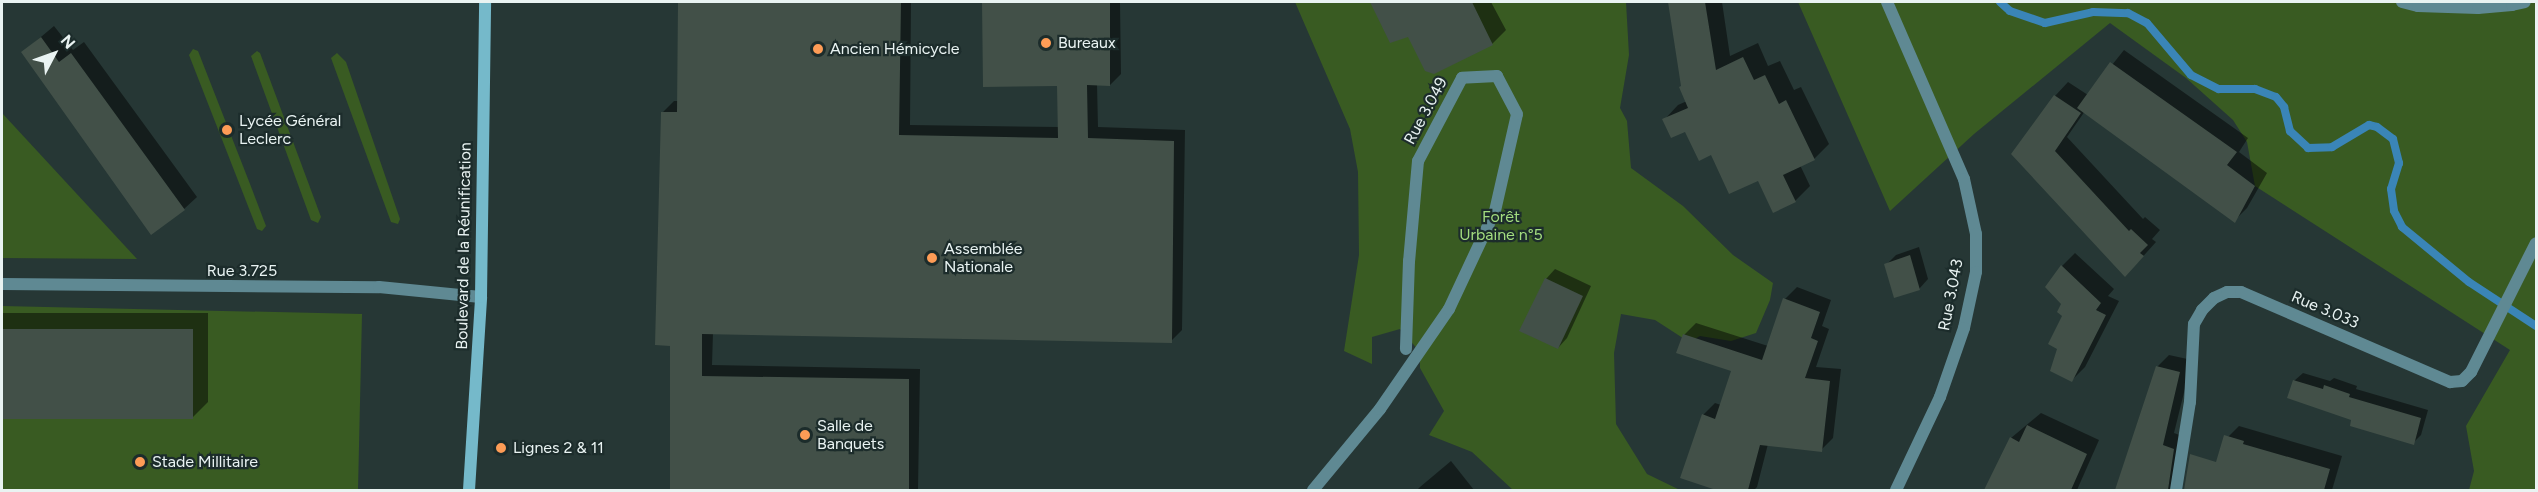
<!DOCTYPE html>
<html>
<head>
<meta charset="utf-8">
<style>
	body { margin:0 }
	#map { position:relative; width:2538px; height:492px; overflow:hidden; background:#263735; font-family:Figtree,sans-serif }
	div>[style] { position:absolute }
	.green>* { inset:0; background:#395b22 }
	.shadow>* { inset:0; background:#0007 }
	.stream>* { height:8px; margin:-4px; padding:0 4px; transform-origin:4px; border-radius:4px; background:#3a85b7 }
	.building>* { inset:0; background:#425048 }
	.minor>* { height:12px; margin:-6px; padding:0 6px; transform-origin:6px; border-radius:6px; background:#5f8993 }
	.tertiary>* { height:12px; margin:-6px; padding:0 6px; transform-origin:6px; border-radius:6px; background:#5f8993 }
	.secondary>* { height:12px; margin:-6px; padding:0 6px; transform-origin:6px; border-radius:6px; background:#75b9ca }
	.dots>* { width:16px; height:16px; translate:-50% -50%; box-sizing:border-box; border:3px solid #1c2c2b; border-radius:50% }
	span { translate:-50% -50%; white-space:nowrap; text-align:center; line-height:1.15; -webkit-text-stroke:4.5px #1c2c2b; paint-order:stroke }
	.poi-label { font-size:16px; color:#e9f3f2 }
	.left { translate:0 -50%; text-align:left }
	.street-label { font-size:16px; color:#e9f3f2 }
	.park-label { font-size:16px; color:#a3dd7f }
	.frame { position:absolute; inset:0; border:3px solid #e9f3f2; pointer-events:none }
	.north { position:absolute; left:24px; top:24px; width:60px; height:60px; -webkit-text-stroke:4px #1c2c2b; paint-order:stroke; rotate:49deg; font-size:16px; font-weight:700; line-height:24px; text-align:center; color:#e9f3f2 }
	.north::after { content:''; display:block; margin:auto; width:21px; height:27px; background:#e9f3f2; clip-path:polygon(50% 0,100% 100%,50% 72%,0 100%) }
</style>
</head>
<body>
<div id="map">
	<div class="green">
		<i style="clip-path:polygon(1295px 2px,1626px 2px,1629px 55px,1620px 108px,1627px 121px,1631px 168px,1683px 206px,1733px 255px,1773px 283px,1770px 300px,1756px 333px,1731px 341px,1700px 336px,1689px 342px,1655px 320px,1621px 314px,1614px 353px,1616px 424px,1647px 474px,1680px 490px,1513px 490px,1472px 452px,1429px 435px,1444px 411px,1420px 368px,1420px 352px,1400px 329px,1372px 337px,1372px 364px,1344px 351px,1359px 255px,1358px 172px,1350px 129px)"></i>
		<i style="clip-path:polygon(1798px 2px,2536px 2px,2536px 490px,2469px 490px,2474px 471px,2466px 426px,2510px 350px,2255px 186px,2247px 142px,2233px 120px,2186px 78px,2110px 23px,1974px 134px,1890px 211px)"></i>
		<i style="clip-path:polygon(193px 49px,198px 51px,250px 184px,266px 226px,262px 231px,257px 229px,189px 55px)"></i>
		<i style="clip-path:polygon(257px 51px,260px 53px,321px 217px,318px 223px,311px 220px,251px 56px)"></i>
		<i style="clip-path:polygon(337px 53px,346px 62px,400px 219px,398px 224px,391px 222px,331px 58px)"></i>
		<i style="clip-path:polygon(2px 113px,137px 259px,2px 258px)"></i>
		<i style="clip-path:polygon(2px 306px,362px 314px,358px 490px,2px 490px)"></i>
	</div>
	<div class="shadow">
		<i style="clip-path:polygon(679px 2px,911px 2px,910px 125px,1059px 127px,1058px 85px,984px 85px,984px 2px,1120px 2px,1121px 74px,1110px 85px,1097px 84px,1098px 127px,1185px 130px,1182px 330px,1171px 341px,713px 333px,712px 365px,920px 369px,918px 490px,671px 490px,672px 344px,663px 112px,674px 101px,678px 101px)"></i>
		<i style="clip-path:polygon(1372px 2px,1491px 2px,1506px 30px,1492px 44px,1409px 35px,1391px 42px)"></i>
		<i style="clip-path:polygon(1670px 2px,1722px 2px,1730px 56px,1758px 43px,1768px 66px,1780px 61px,1794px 90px,1801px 87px,1829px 144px,1814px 159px,1800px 165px,1810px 186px,1795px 201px,1712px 153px,1685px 130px,1664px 120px,1678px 105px,1687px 101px)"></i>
		<i style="clip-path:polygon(54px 26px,73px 50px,84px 42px,197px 197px,184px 209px,23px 52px)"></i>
		<i style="clip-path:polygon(2124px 50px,2248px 138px,2239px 152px,2267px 173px,2247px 208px,2234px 221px,2085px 111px,2067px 137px,2143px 219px,2145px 217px,2160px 230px,2152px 239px,2156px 242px,2138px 262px,2013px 154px,2055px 96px,2068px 82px,2088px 95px)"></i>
		<i style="clip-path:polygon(1919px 247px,1928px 279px,1919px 289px,1886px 265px,1896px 255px)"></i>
		<i style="clip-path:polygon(2075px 253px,2114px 289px,2108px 296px,2119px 301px,2085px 367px,2072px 380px,2059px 348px,2064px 315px,2062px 266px)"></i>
		<i style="clip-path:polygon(1555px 269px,1591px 286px,1567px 338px,1558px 348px,1546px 279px)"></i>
		<i style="clip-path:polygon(1797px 287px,1831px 300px,1822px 326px,1829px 329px,1816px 367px,1841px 369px,1833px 438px,1821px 450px,1768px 444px,1757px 487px,1754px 490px,1721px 490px,1682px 477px,1703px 415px,1715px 403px,1721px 405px,1733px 370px,1684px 335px,1696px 323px,1768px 346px,1785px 299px)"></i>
		<i style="clip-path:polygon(2px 313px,208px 313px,208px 402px,192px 418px,2px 418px)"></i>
		<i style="clip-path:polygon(2169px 355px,2192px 360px,2174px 433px,2185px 437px,2174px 490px,2117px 490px,2157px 367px)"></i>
		<i style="clip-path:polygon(2303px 373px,2330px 381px,2334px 378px,2357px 386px,2356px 389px,2428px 410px,2421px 435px,2413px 443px,2353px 419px,2294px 381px)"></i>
		<i style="clip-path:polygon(2041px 413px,2099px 440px,2077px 490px,1994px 490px,1988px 487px,2011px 438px)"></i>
		<i style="clip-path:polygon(2239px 426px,2342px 456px,2332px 490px,2210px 490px,2226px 439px)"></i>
		<i style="clip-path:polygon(1451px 461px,1474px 490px,1417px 490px,1420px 487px)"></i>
	</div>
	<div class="stream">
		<i style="left:2000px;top:2px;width:13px;rotate:42deg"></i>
		<i style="left:2010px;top:11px;width:37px;rotate:19deg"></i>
		<i style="left:2045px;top:23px;width:49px;rotate:-12.9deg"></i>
		<i style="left:2093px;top:12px;width:35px;rotate:2deg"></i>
		<i style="left:2128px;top:13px;width:21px;rotate:28deg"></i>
		<i style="left:2147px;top:23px;width:68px;rotate:49.8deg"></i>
		<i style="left:2191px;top:75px;width:31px;rotate:27deg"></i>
		<i style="left:2219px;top:89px;width:36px"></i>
		<i style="left:2255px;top:89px;width:22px;rotate:21deg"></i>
		<i style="left:2276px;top:97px;width:13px;rotate:51deg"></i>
		<i style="left:2284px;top:107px;width:25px;rotate:76deg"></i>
		<i style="left:2290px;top:131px;width:25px;rotate:43deg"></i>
		<i style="left:2308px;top:148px;width:24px;rotate:-2deg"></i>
		<i style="left:2332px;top:147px;width:43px;rotate:-30.7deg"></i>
		<i style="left:2369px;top:125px;width:8px;rotate:14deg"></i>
		<i style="left:2377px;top:127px;width:20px;rotate:37deg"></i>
		<i style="left:2393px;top:139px;width:25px;rotate:76deg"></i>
		<i style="left:2399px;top:163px;width:27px;rotate:107deg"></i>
		<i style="left:2391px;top:189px;width:22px;rotate:82deg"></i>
		<i style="left:2394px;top:211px;width:18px;rotate:63deg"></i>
		<i style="left:2402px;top:227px;width:87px;rotate:39.4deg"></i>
		<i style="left:2469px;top:282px;width:80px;rotate:33.3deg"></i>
	</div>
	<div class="building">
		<i style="clip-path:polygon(678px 2px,901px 2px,899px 135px,1058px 138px,1057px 86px,983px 87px,982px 2px,1110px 2px,1110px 86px,1087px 85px,1088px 138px,1174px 141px,1172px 343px,702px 334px,702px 376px,909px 379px,909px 490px,670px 490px,670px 346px,655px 345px,661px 112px,677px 112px)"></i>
		<i style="clip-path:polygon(1370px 2px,1472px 2px,1493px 45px,1434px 74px,1425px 71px,1408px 37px,1390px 43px)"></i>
		<i style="clip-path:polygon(1668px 2px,1705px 2px,1716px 70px,1743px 57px,1754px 80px,1765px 75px,1779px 104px,1786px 100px,1815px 160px,1783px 175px,1796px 202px,1773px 213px,1758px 181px,1729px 194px,1711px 155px,1699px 161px,1685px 132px,1671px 138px,1662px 119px,1688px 108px,1679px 87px,1681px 86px)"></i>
		<i style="clip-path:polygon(41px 37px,59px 62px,71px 53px,185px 210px,151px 235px,21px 52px)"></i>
		<i style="clip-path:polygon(2110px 62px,2237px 152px,2227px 165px,2255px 186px,2235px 223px,2077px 108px)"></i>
		<i style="clip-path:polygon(2054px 95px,2081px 113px,2055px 151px,2129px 231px,2131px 229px,2148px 245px,2140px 253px,2144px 256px,2125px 277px,2011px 154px)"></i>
		<i style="clip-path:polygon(1910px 255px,1920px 290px,1894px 298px,1884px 264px)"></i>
		<i style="clip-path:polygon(2061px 265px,2101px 303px,2096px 310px,2106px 315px,2072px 382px,2050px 371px,2057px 349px,2048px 344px,2062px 316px,2057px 312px,2061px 304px,2045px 287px)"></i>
		<i style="clip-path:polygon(1545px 278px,1583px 296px,1558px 349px,1519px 331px)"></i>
		<i style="clip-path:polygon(1783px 298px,1820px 312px,1811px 338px,1818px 341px,1805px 378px,1830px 381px,1822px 452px,1760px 445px,1748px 490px,1716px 490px,1680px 478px,1702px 414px,1715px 419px,1731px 371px,1676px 353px,1683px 334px,1762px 360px)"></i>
		<i style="clip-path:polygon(2px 329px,193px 329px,193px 419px,2px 419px)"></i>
		<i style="clip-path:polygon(2156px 366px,2180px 372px,2163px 445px,2174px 449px,2168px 490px,2115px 490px)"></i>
		<i style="clip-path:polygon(2293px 380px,2323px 389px,2324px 385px,2350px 394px,2349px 397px,2421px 418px,2414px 445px,2350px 426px,2351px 420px,2287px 398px)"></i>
		<i style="clip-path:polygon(2027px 425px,2087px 454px,2071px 490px,1984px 490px,2010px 437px,2019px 442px)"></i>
		<i style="clip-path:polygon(2224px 435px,2244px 441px,2243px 444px,2330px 469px,2324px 490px,2184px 490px,2190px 454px,2216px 462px)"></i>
	</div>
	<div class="minor">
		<i style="left:1313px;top:490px;width:105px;rotate:-50.4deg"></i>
		<i style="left:1380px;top:409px;width:121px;rotate:-55.4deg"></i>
		<i style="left:1449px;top:309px;width:108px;rotate:-64.9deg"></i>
		<i style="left:1495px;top:211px;width:99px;rotate:-77.2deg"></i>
		<i style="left:1517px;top:114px;width:43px;rotate:-117.8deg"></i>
		<i style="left:1497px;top:76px;width:35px;rotate:177deg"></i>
		<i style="left:1462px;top:78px;width:94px;rotate:117.9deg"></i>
		<i style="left:1418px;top:161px;width:100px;rotate:95.1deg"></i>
		<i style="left:1409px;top:261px;width:88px;rotate:92deg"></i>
		<i style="left:2176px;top:490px;width:89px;rotate:-81deg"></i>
		<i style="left:2190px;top:402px;width:78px;rotate:-87.1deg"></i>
		<i style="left:2194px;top:324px;width:16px;rotate:-60deg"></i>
		<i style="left:2202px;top:310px;width:17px;rotate:-45deg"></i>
		<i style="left:2214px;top:298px;width:14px;rotate:-25deg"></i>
		<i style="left:2227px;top:292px;width:14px"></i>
		<i style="left:2241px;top:292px;width:228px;rotate:23.3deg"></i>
		<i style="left:2450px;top:382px;width:12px;rotate:-5deg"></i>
		<i style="left:2462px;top:381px;width:13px;rotate:-45deg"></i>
		<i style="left:2471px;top:372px;width:144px;rotate:-63.3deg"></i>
	</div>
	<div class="tertiary">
		<i style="left:1887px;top:2px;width:193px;rotate:66.5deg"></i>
		<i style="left:1964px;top:179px;width:56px;rotate:77.7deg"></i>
		<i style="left:1976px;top:234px;width:38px;rotate:90deg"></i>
		<i style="left:1976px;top:272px;width:57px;rotate:102.1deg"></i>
		<i style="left:1964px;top:328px;width:73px;rotate:109.2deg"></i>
		<i style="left:1940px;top:397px;width:103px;rotate:115.3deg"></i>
		<i style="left:2402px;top:2px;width:16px;rotate:14deg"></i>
		<i style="left:2418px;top:6px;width:60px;rotate:1.9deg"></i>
		<i style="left:2478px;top:8px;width:34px;rotate:-5deg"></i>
		<i style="left:2512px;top:5px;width:13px;rotate:-13deg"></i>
		<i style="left:2px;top:284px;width:377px;rotate:0.5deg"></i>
		<i style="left:379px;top:287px;width:102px;rotate:5.6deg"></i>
	</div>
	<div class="secondary">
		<i style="left:469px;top:490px;width:193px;rotate:-86.4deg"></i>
		<i style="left:481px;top:297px;width:295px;rotate:-89.2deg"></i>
	</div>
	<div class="dots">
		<i style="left:1046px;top:43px;background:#fd9c56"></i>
		<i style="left:818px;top:49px;background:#fd9c56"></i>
		<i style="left:227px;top:130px;background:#fd9c56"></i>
		<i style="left:932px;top:258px;background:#fd9c56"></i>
		<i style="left:805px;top:435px;background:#fd9c56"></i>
		<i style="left:501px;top:448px;background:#fd9c56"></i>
		<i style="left:140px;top:462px;background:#fd9c56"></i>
	</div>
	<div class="poi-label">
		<span class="left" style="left:1058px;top:43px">Bureaux</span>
		<span class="left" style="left:830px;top:49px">Ancien Hémicycle</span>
		<span class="left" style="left:239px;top:130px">Lycée Général<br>Leclerc</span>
		<span class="left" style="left:944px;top:258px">Assemblée<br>Nationale</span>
		<span class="left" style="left:817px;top:435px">Salle de<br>Banquets</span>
		<span class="left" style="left:513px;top:448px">Lignes 2 &amp; 11</span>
		<span class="left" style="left:152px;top:462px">Stade Millitaire</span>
	</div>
	<div class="street-label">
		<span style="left:1426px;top:111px;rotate:-62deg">Rue 3.049</span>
		<span style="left:464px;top:246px;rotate:-89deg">Boulevard de la Réunification</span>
		<span style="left:242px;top:271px">Rue 3.725</span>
		<span style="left:1951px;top:295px;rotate:-79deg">Rue 3.043</span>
		<span style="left:2325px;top:310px;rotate:23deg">Rue 3.033</span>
	</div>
	<div class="park-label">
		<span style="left:1501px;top:226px">Forêt<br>Urbaine n°5</span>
	</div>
	<div class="frame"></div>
	<div class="north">N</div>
</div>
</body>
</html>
